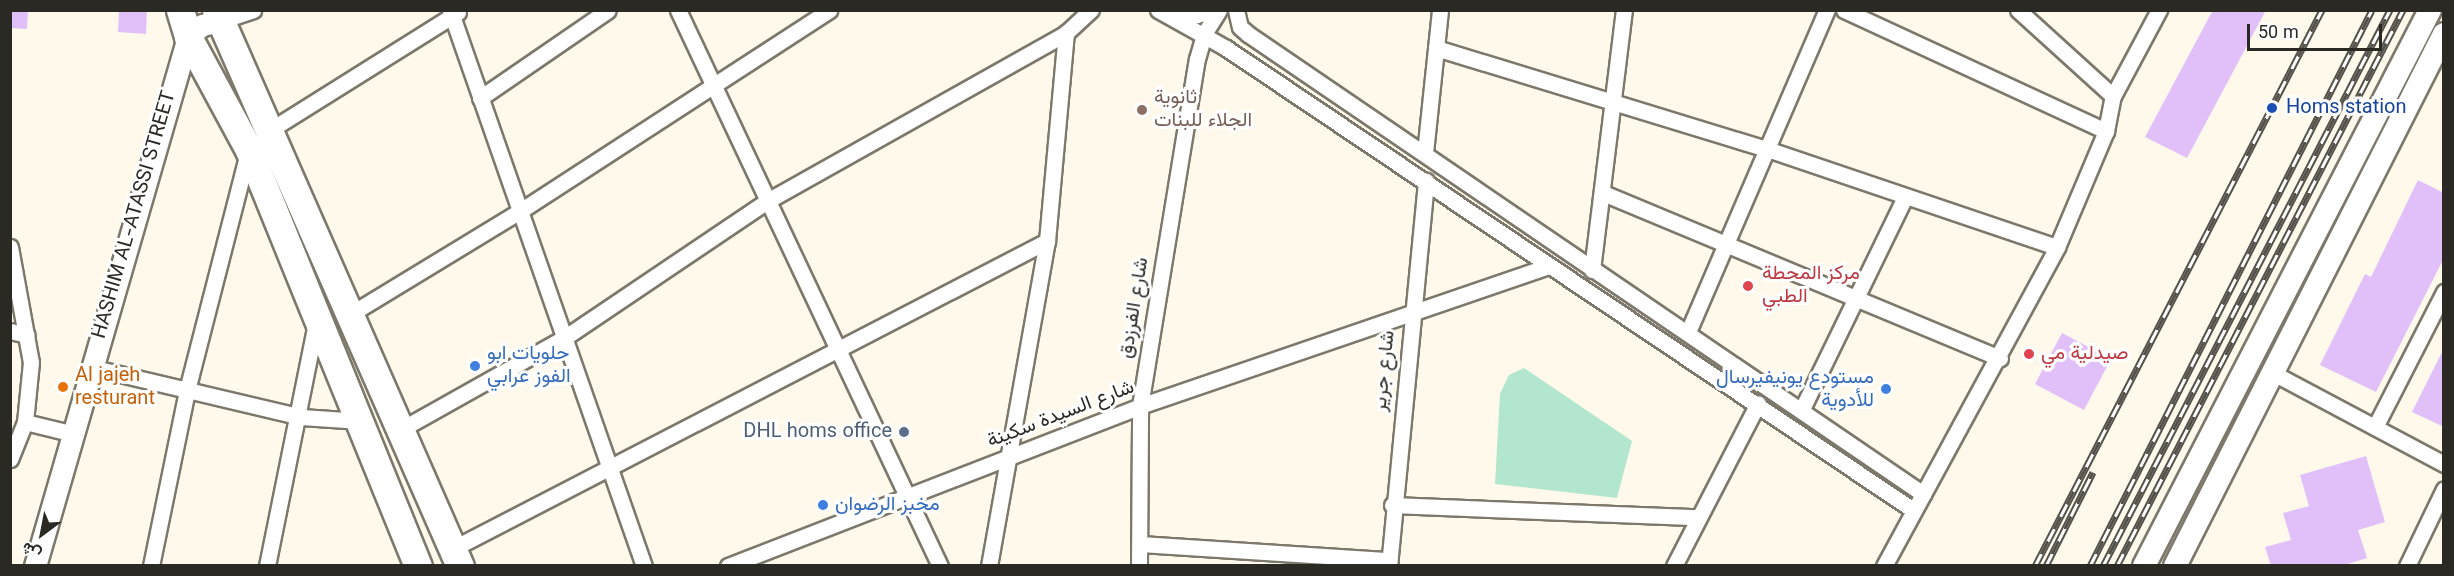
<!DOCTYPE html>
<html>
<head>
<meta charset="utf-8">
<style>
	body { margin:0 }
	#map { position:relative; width:2454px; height:576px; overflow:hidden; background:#fef9eb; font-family:Georgia,Vazirmatn,serif }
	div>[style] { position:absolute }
	.green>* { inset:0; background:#b2e6ce }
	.building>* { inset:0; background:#e1c0fa }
	.roads { filter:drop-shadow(2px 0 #7c786b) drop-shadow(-2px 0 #7c786b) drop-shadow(0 2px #7c786b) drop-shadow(0 -2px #7c786b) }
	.street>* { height:15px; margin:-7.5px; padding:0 7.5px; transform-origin:7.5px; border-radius:7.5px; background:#fff }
	.secondary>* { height:21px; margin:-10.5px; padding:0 10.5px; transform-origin:10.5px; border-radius:10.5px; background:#fff }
	.primary>* { height:22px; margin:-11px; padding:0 11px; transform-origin:11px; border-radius:11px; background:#fff }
	.highway>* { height:27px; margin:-13.5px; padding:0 13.5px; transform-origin:13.5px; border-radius:13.5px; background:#fff }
	.rail>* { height:7px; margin-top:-3.5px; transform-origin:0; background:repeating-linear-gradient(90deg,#fff 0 14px,#53514a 0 28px); box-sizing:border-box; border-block:2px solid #53514a }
	.dots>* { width:16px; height:16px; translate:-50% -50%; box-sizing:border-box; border:3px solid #fff; border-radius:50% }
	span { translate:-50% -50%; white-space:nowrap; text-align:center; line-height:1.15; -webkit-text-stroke:6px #fff; paint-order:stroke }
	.education-label { font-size:20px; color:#785e54 }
	.left { translate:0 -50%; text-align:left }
	.transit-label { font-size:20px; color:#164399 }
	.street-label { font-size:20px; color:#2b2924 }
	.health-label { font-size:20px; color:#be3a42 }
	.shop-label { font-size:20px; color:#366cbe }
	.right { translate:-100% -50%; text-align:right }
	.food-label { font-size:20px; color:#c56008 }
	.service-label { font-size:20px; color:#4e5e75 }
	.frame { position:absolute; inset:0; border:12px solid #2b2924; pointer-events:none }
	.north { position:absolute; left:12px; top:504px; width:60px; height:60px; -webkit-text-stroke:4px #fff; paint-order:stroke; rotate:212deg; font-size:16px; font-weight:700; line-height:24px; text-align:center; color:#2b2924 }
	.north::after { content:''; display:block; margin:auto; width:21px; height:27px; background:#2b2924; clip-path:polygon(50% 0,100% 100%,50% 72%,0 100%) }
	.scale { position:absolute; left:2247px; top:24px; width:135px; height:27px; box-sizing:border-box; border:3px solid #2b2924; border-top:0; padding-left:8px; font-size:18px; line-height:21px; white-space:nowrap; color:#2b2924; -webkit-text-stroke:4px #fff; paint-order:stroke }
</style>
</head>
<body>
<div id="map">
	<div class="green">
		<i style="clip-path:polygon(1524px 368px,1632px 441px,1617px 498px,1495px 484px,1500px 394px,1509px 375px)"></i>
	</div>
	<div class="building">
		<i style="clip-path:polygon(10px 10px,28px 10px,27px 29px,10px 28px)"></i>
		<i style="clip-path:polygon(119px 10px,147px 10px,146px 34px,118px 32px)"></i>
		<i style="clip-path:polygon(2213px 10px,2266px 10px,2187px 158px,2145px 137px)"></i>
		<i style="clip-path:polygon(2418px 180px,2444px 193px,2444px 258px,2376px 392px,2320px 365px,2365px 274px,2371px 277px)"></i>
		<i style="clip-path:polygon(2062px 333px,2111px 359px,2084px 410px,2035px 384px)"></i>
		<i style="clip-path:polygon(2444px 348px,2444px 427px,2412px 412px)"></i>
		<i style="clip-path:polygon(2366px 456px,2385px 522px,2358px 530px,2367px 558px,2341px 566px,2271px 566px,2265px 547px,2291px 540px,2283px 513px,2309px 506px,2300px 475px)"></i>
	</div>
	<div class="roads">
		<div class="street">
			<i style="left:450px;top:10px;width:589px;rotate:70.77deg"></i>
			<i style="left:678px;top:10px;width:615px;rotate:64.77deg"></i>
			<i style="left:1158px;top:10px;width:78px;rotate:29.2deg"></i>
			<i style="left:1226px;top:48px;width:828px;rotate:33.92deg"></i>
			<i style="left:1172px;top:10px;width:25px;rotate:12deg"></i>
			<i style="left:1196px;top:15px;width:22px;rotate:-13deg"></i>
			<i style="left:1236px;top:10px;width:17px;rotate:77deg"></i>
			<i style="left:1240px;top:27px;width:11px;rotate:41deg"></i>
			<i style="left:1248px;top:34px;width:817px;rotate:34.27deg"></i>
			<i style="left:1844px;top:10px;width:289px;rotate:24.8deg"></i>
			<i style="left:2018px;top:10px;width:128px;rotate:42.2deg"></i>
			<i style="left:220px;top:21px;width:35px;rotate:-18deg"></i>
			<i style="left:1436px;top:48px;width:346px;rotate:17deg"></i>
			<i style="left:1767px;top:149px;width:306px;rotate:18.7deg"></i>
			<i style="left:480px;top:98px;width:155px;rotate:-34.5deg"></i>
			<i style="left:270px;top:130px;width:222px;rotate:-32.1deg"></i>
			<i style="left:1425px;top:153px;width:144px;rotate:-84deg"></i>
			<i style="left:1603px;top:193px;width:430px;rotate:22.6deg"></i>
			<i style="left:10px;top:247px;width:117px;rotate:79.7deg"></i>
			<i style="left:31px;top:362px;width:60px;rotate:95.7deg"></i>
			<i style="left:25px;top:422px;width:40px;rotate:112deg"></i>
			<i style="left:1592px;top:270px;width:262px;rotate:-83deg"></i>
			<i style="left:349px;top:315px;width:200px;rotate:-31.3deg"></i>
			<i style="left:520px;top:211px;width:369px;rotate:-33deg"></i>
			<i style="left:10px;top:331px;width:17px;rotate:13deg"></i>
			<i style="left:1688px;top:332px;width:351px;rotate:-66.7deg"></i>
			<i style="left:90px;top:367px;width:217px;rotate:13.3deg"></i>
			<i style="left:301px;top:417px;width:60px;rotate:3.8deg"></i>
			<i style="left:2273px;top:373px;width:194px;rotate:28deg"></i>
			<i style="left:1802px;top:409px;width:236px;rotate:-64.1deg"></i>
			<i style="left:25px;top:422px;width:46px;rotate:13.7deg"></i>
			<i style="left:2375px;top:427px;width:152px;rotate:-62.9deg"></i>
			<i style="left:398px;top:431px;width:190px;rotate:-29.3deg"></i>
			<i style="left:564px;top:338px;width:245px;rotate:-34deg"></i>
			<i style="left:767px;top:201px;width:343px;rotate:-29.3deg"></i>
			<i style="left:1066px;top:33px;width:34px;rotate:-43deg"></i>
			<i style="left:1392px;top:505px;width:305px;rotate:2.3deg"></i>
			<i style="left:1140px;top:544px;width:250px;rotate:3.7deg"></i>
			<i style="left:454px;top:548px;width:668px;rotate:-27.37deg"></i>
			<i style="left:151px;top:566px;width:180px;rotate:-78.4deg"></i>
			<i style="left:187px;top:390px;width:245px;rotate:-75.6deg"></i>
			<i style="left:267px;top:566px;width:249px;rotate:-78.6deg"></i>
			<i style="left:728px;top:566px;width:442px;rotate:-21.2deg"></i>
			<i style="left:1140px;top:406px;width:431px;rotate:-18.9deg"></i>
			<i style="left:989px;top:566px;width:330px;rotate:-79.9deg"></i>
			<i style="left:1047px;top:241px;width:209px;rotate:-84.8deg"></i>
			<i style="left:1139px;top:566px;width:160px;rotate:-89.6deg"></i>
			<i style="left:1140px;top:406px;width:352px;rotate:-80.7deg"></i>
			<i style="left:1197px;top:59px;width:26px;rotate:-74deg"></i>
			<i style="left:1204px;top:34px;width:28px;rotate:-58deg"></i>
			<i style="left:1389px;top:566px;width:387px;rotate:-84.5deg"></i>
			<i style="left:1674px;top:566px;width:183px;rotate:-62.7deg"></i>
			<i style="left:1884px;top:566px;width:363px;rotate:-61.5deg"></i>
			<i style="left:2057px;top:247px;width:126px;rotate:-67.1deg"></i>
			<i style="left:2106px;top:131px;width:36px;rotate:-79deg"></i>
			<i style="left:2113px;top:96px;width:98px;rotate:-61.9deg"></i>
			<i style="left:2407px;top:566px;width:85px;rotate:-64.3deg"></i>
		</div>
		<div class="secondary">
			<i style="left:35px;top:566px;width:551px;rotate:-73.87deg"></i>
			<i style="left:188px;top:37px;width:18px;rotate:-41deg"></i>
			<i style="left:202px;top:25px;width:18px;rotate:-13deg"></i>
		</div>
		<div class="primary">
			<i style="left:2144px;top:566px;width:625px;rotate:-62.78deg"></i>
			<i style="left:2175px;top:566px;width:596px;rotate:-63.18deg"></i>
		</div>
		<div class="highway">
			<i style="left:180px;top:10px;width:28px;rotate:73deg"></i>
			<i style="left:188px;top:37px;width:128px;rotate:61.6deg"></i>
			<i style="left:249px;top:150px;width:449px;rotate:67.9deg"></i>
			<i style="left:216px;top:10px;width:607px;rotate:66.31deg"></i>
		</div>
	</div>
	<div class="rail">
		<i style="left:2035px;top:566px;width:626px;rotate:-62.7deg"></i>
		<i style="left:2046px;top:566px;width:105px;rotate:-63.4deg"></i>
		<i style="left:2090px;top:566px;width:623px;rotate:-63.11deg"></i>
		<i style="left:2103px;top:566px;width:626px;rotate:-62.7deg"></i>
		<i style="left:2117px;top:566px;width:625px;rotate:-62.78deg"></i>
	</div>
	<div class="dots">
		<i style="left:2272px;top:108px;background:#1a4fb4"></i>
		<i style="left:1142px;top:110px;background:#8d6e63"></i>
		<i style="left:1748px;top:286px;background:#e0444e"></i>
		<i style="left:2029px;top:354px;background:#e0444e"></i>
		<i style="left:475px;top:366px;background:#3f7fe0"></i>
		<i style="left:63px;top:387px;background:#e8710a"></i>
		<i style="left:1886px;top:389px;background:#3f7fe0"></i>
		<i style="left:904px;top:432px;background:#5c6f8a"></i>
		<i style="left:823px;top:505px;background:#3f7fe0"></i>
	</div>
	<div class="education-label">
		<span class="left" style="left:1154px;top:110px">ثانوية<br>الجلاء للبنات</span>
	</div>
	<div class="transit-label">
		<span class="left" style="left:2286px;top:108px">Homs station</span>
	</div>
	<div class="street-label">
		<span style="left:135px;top:215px;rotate:-74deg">HASHIM AL-ATASSI STREET</span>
		<span style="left:1135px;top:308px;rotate:-81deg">شارع الفرزدق</span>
		<span style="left:1385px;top:371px;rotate:-84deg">شارع جرير</span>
		<span style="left:1061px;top:415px;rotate:-21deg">شارع السيدة سكينة</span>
	</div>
	<div class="health-label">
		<span class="left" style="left:1762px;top:286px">مركز المحطة<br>الطبي</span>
		<span class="left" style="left:2041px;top:354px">صيدلية مي</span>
	</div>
	<div class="shop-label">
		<span class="left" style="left:487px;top:366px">حلويات ابو<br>الفوز عرابي</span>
		<span class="right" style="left:1874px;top:390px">مستودع يونيفيرسال<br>للأدوية</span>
		<span class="left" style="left:835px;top:505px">مخبز الرضوان</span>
	</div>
	<div class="food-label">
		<span class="left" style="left:75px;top:388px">Al jajeh<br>resturant</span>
	</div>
	<div class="service-label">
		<span class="right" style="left:892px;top:432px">DHL homs office</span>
	</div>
	<div class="frame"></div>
	<div class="north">ش</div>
	<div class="scale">50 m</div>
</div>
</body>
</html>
